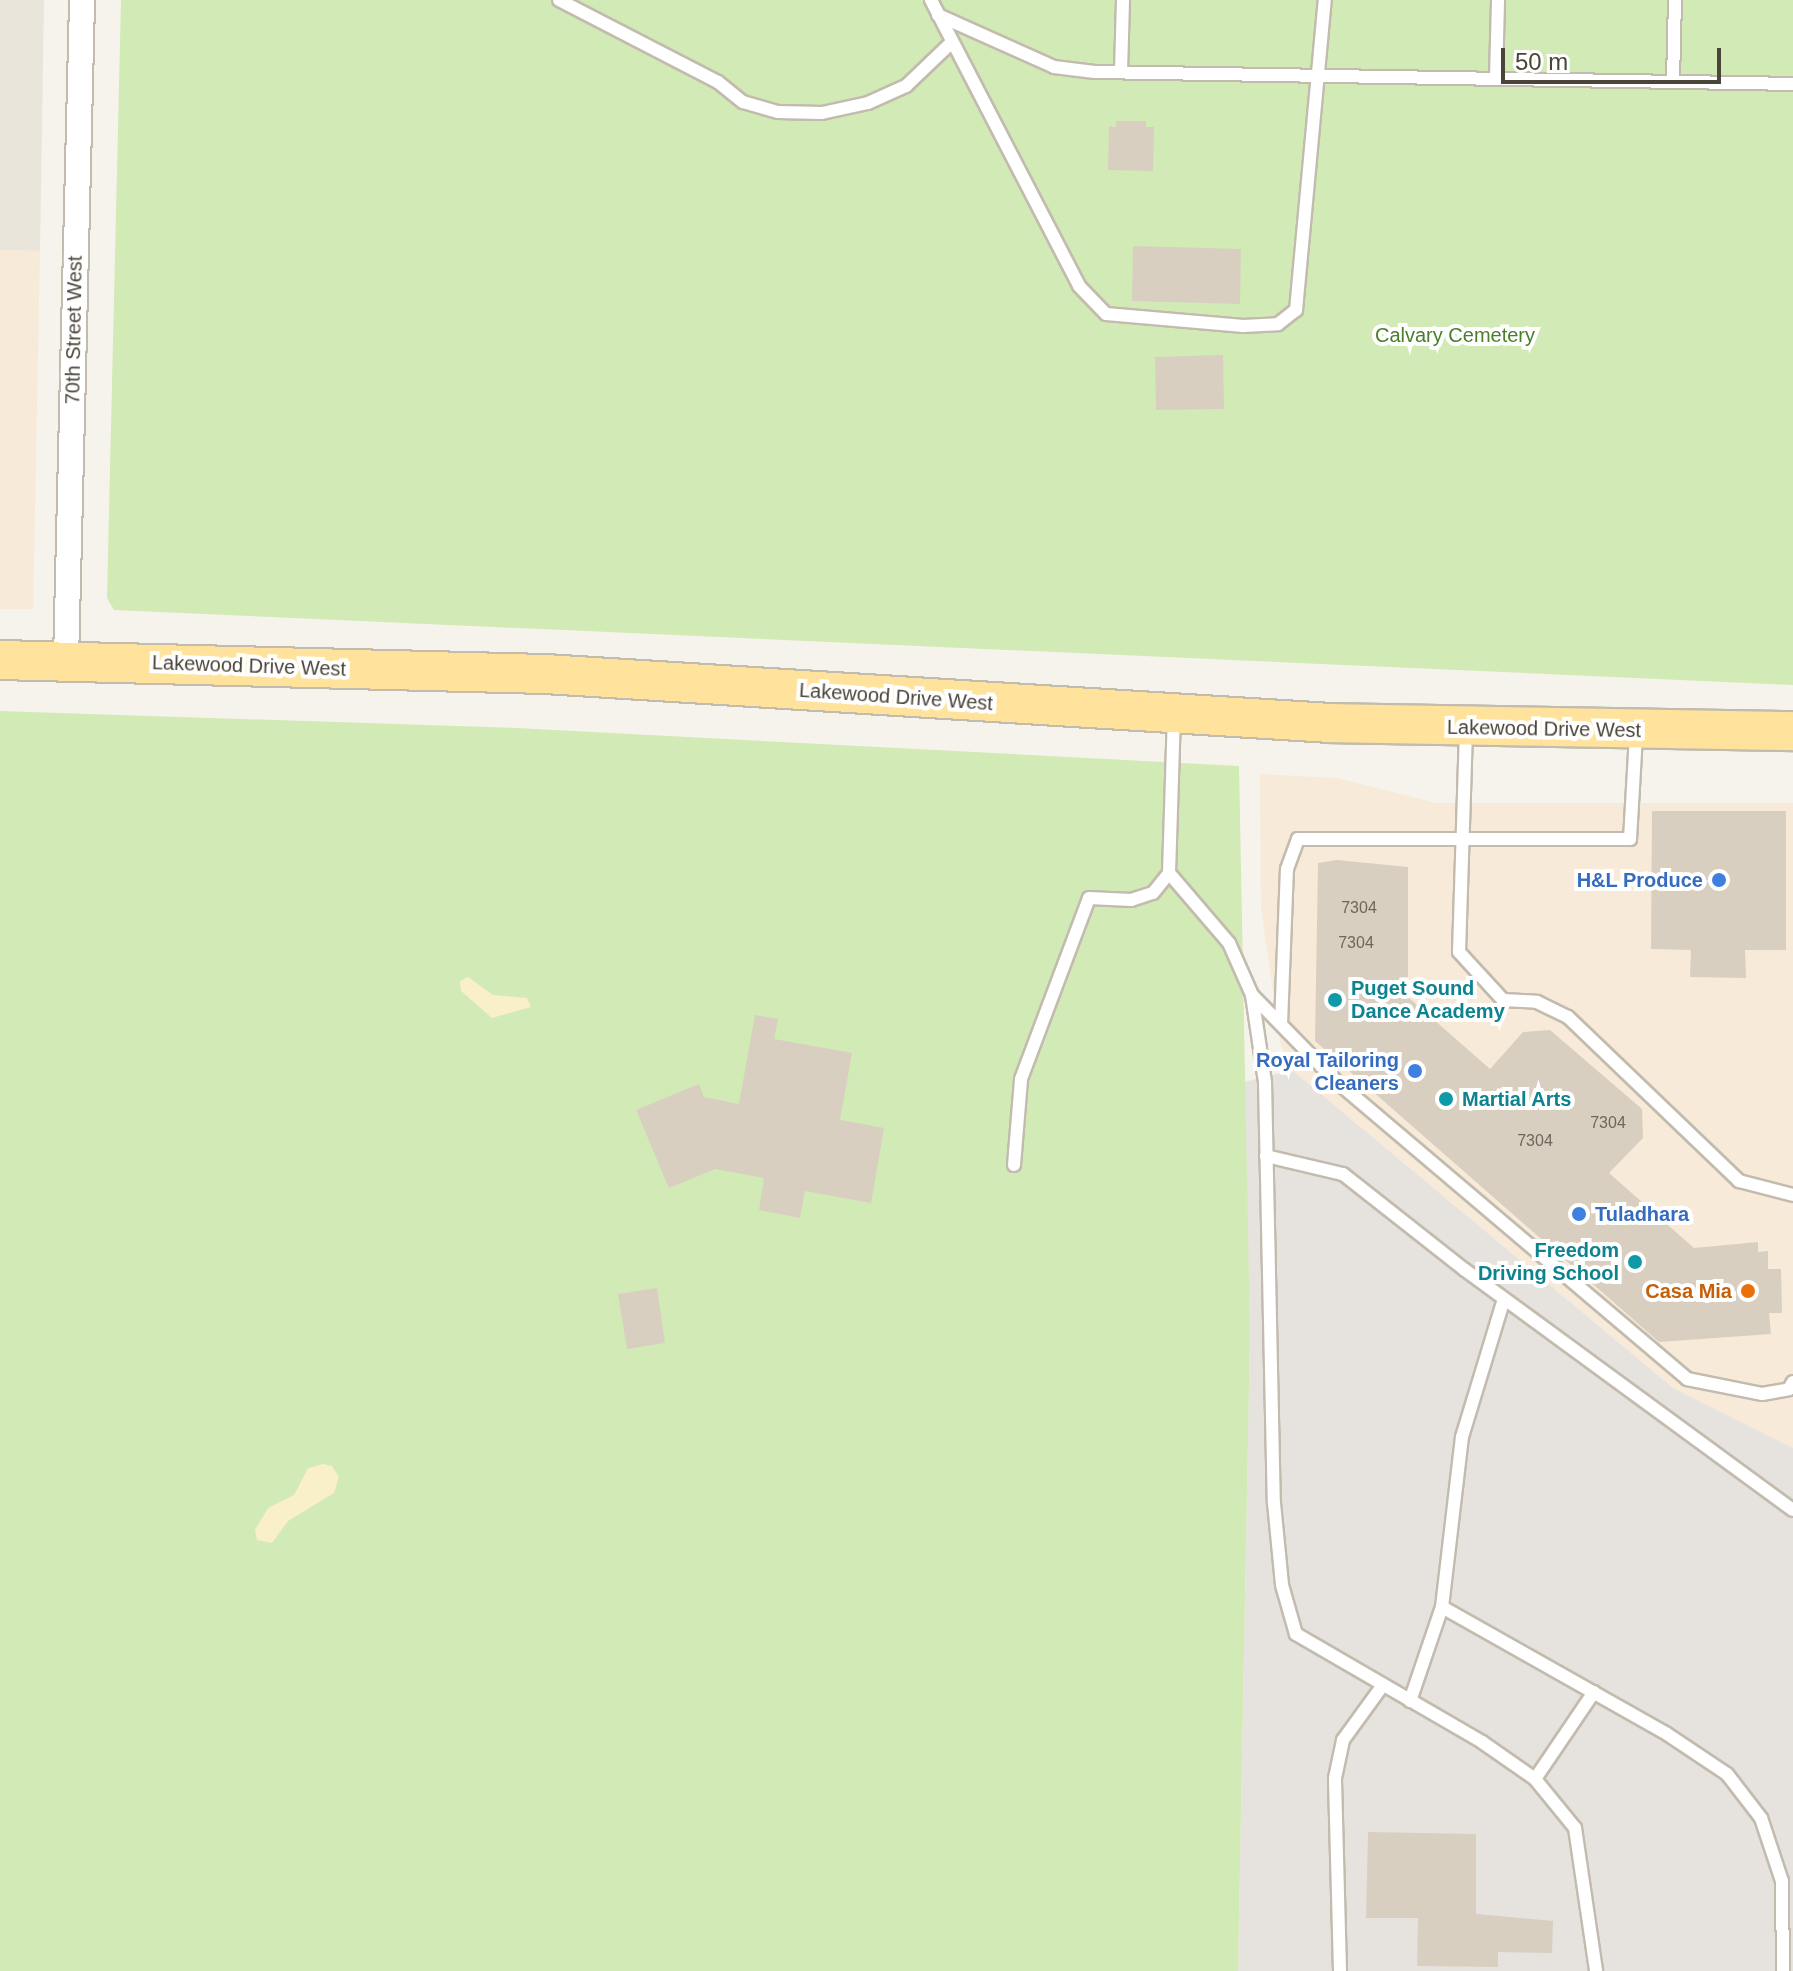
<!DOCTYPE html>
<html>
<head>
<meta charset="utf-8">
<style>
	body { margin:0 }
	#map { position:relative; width:1793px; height:1971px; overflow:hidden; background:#f6f3ec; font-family:Helvetica,sans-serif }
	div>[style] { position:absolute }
	.residential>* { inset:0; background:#eae5da }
	.commercial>* { inset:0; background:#f7ead8 }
	.industrial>* { inset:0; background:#e6e2dd }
	.green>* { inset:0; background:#d2eab5 }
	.sand>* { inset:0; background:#f9efc9 }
	.building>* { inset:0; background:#d8cfc1 }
	.roads { filter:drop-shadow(2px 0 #c2bbae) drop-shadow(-2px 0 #c2bbae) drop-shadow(0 2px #c2bbae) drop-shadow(0 -2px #c2bbae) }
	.lane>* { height:12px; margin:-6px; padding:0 6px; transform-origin:6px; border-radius:6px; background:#fff }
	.street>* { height:24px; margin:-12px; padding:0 12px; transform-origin:12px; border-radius:12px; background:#fff }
	.primary>* { height:38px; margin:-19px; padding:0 19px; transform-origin:19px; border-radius:19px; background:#ffe39c }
	.dots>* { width:22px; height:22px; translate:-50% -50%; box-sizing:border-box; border:4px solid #fff; border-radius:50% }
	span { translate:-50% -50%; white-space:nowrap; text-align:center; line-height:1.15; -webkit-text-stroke:8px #fff; paint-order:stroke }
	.number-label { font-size:16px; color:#6e675b }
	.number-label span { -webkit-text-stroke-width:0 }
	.street-label { font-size:20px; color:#4b4439 }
	.park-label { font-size:20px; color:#4a7f2a }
	.shop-label { font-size:20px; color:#366cbe; font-weight:700 }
	.right { translate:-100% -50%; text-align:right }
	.left { translate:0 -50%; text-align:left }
	.culture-label { font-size:20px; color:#0d838f; font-weight:700 }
	.food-label { font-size:20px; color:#c56008; font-weight:700 }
	.scale { position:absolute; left:1501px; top:48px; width:220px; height:36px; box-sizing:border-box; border:4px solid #4b4439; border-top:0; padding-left:10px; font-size:24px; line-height:28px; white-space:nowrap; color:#4b4439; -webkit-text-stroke:6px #fff; paint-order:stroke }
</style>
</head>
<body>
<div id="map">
	<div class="residential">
		<i style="clip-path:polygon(0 0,44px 0,40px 251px,0 250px)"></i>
	</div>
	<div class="commercial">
		<i style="clip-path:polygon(0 250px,40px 251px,33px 609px,0 609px)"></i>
		<i style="clip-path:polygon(1260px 774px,1337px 778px,1436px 803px,1793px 803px,1793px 1448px,1673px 1388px,1292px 1070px,1281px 1046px,1261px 909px)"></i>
	</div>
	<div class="industrial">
		<i style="clip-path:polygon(1292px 1070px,1673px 1388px,1793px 1448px,1793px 1971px,1238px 1971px,1250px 1332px,1244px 1082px)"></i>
	</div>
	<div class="green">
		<i style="clip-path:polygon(121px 0,1793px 0,1793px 685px,114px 610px,107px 598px)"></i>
		<i style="clip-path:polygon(0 711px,517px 728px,1239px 766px,1250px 1332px,1238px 1971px,0 1971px)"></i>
	</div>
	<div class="sand">
		<i style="clip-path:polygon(468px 977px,493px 995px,527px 998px,531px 1007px,492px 1018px,461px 991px,460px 981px)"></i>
		<i style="clip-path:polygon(323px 1464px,332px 1466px,339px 1477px,334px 1493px,288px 1521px,272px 1543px,257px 1540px,255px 1530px,268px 1508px,294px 1495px,308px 1468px)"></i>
	</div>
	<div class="building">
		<i style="clip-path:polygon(1116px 121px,1146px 121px,1146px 127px,1154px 127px,1153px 171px,1108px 170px,1109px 126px,1116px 127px)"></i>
		<i style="clip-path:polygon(1133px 246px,1241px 249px,1240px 304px,1132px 301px)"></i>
		<i style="clip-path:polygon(1223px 355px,1224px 409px,1156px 410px,1155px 357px)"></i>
		<i style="clip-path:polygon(1652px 811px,1786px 811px,1786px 950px,1745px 950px,1746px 978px,1690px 977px,1691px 950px,1651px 949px)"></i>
		<i style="clip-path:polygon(1337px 860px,1408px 867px,1408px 997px,1490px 1069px,1523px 1032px,1550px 1030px,1642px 1109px,1643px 1138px,1609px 1173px,1694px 1248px,1758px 1242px,1758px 1252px,1768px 1251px,1768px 1269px,1781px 1269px,1782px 1313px,1769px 1313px,1771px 1334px,1659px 1342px,1315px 1041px,1318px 863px)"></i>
		<i style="clip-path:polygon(755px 1015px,778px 1019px,774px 1039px,852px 1053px,840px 1120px,884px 1128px,871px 1203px,805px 1191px,800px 1218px,759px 1210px,764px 1178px,715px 1169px,669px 1188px,636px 1110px,699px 1084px,704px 1097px,739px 1104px)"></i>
		<i style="clip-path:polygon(657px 1288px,665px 1343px,627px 1349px,618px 1294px)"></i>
		<i style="clip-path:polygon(1368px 1832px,1476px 1834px,1476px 1914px,1553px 1921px,1552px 1953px,1498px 1952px,1498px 1967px,1417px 1966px,1418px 1918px,1366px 1918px)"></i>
	</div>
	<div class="roads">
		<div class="lane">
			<i style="left:559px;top:0;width:179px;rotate:27.3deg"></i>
			<i style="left:718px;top:82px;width:32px;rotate:39deg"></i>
			<i style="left:743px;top:102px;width:36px;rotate:16deg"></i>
			<i style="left:778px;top:112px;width:44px;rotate:1.3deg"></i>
			<i style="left:822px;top:113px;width:47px;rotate:-12.3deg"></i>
			<i style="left:868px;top:103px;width:42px;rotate:-24.1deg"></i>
			<i style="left:906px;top:86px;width:62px;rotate:-43.7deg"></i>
			<i style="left:931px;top:0;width:322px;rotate:62.6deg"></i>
			<i style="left:1079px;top:286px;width:39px;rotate:46deg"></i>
			<i style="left:1106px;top:314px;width:138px;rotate:5deg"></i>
			<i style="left:1243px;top:326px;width:35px;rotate:-3deg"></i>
			<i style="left:1278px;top:324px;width:23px;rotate:-38deg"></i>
			<i style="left:1296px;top:310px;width:311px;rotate:-84.7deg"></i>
			<i style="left:938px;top:15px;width:127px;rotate:24.1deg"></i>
			<i style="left:1054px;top:67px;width:41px;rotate:7deg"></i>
			<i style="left:1095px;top:72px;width:698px;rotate:0.98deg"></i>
			<i style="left:1121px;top:72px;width:72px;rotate:-88.4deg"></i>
			<i style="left:1496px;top:78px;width:78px;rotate:-88.5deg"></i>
			<i style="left:1673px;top:81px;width:81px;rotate:-88.6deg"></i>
			<i style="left:1466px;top:730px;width:222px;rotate:91.8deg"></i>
			<i style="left:1459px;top:952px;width:65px;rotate:47.5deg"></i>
			<i style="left:1503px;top:1000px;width:34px;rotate:3deg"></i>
			<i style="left:1537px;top:1002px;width:34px;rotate:26deg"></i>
			<i style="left:1568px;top:1017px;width:237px;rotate:43.8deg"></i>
			<i style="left:1739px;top:1181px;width:56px;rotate:14.5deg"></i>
			<i style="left:1169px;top:873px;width:92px;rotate:49.4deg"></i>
			<i style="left:1229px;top:943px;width:57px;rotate:66.1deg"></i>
			<i style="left:1252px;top:995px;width:88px;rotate:81.5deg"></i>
			<i style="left:1265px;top:1082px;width:421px;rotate:88.8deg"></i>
			<i style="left:1274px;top:1503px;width:82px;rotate:84.4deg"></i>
			<i style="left:1282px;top:1585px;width:51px;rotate:74.1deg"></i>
			<i style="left:1296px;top:1634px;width:215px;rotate:30.1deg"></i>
			<i style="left:1482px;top:1742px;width:65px;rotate:34.9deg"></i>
			<i style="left:1535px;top:1779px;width:63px;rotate:50.8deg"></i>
			<i style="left:1575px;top:1828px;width:145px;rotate:81.6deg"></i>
			<i style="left:1252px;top:995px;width:120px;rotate:45.7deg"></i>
			<i style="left:1336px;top:1081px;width:460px;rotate:40.3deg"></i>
			<i style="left:1687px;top:1379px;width:76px;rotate:11.3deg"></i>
			<i style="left:1762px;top:1394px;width:27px;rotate:-10deg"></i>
			<i style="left:1789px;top:1389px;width:8px;rotate:-60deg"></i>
			<i style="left:1281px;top:1024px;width:155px;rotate:-87.8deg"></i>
			<i style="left:1287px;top:869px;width:32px;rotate:-70deg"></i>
			<i style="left:1298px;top:839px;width:332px"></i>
			<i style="left:1630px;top:839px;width:105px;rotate:-86.7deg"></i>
			<i style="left:1266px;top:1156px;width:79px;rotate:13.2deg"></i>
			<i style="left:1343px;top:1174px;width:155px;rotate:38.2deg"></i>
			<i style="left:1465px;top:1270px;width:406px;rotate:36.2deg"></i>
			<i style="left:1014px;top:1165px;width:86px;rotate:-85.3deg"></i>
			<i style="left:1021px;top:1079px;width:193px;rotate:-69.4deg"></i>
			<i style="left:1089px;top:898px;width:42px;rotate:2.7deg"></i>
			<i style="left:1131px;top:900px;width:23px;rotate:-18deg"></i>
			<i style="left:1153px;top:893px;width:26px;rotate:-51deg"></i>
			<i style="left:1169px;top:873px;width:156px;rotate:-88.2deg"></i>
			<i style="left:1442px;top:1607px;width:258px;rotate:29.4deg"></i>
			<i style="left:1667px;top:1734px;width:72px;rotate:33.7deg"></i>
			<i style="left:1727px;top:1774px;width:56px;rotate:52.3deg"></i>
			<i style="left:1761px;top:1818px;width:66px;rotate:71.6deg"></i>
			<i style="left:1782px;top:1881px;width:90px;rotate:89.4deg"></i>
			<i style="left:1410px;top:1701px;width:99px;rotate:-71.2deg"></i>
			<i style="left:1442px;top:1607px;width:171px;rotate:-83.3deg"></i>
			<i style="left:1462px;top:1437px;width:144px;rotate:-73.1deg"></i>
			<i style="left:1535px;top:1779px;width:105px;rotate:-55.9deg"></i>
			<i style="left:1340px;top:1971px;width:193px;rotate:-91.5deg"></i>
			<i style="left:1335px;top:1778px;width:39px;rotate:-78deg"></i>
			<i style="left:1343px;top:1740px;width:68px;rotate:-54deg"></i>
		</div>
		<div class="street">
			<i style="left:66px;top:661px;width:661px;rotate:-88.61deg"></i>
		</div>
		<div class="primary">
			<i style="left:0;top:660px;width:545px;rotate:1.47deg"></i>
			<i style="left:545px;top:674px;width:787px;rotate:3.57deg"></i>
			<i style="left:1330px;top:723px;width:463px;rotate:1deg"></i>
		</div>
	</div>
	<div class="dots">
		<i style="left:1719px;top:880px;background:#3f7fe0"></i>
		<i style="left:1335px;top:1000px;background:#0f9aa8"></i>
		<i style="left:1415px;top:1071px;background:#3f7fe0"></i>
		<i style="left:1446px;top:1099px;background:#0f9aa8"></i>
		<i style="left:1579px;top:1214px;background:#3f7fe0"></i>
		<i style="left:1635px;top:1262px;background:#0f9aa8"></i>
		<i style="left:1748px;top:1291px;background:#e8710a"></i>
	</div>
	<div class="number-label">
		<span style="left:1359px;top:908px">7304</span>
		<span style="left:1356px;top:943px">7304</span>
		<span style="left:1608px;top:1123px">7304</span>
		<span style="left:1535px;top:1141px">7304</span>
	</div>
	<div class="street-label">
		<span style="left:74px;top:330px;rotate:-89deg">70th Street West</span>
		<span style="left:249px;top:666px;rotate:2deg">Lakewood Drive West</span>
		<span style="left:896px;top:697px;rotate:4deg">Lakewood Drive West</span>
		<span style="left:1544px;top:729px;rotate:1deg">Lakewood Drive West</span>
	</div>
	<div class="park-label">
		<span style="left:1455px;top:335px">Calvary Cemetery</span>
	</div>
	<div class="shop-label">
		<span class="right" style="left:1703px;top:880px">H&amp;L Produce</span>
		<span class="right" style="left:1399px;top:1072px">Royal Tailoring<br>Cleaners</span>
		<span class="left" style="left:1595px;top:1214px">Tuladhara</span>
	</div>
	<div class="culture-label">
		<span class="left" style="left:1351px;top:1000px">Puget Sound<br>Dance Academy</span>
		<span class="left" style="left:1462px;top:1099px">Martial Arts</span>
		<span class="right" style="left:1619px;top:1262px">Freedom<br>Driving School</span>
	</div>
	<div class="food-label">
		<span class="right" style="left:1732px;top:1291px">Casa Mia</span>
	</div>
	<div class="scale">50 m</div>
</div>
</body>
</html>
